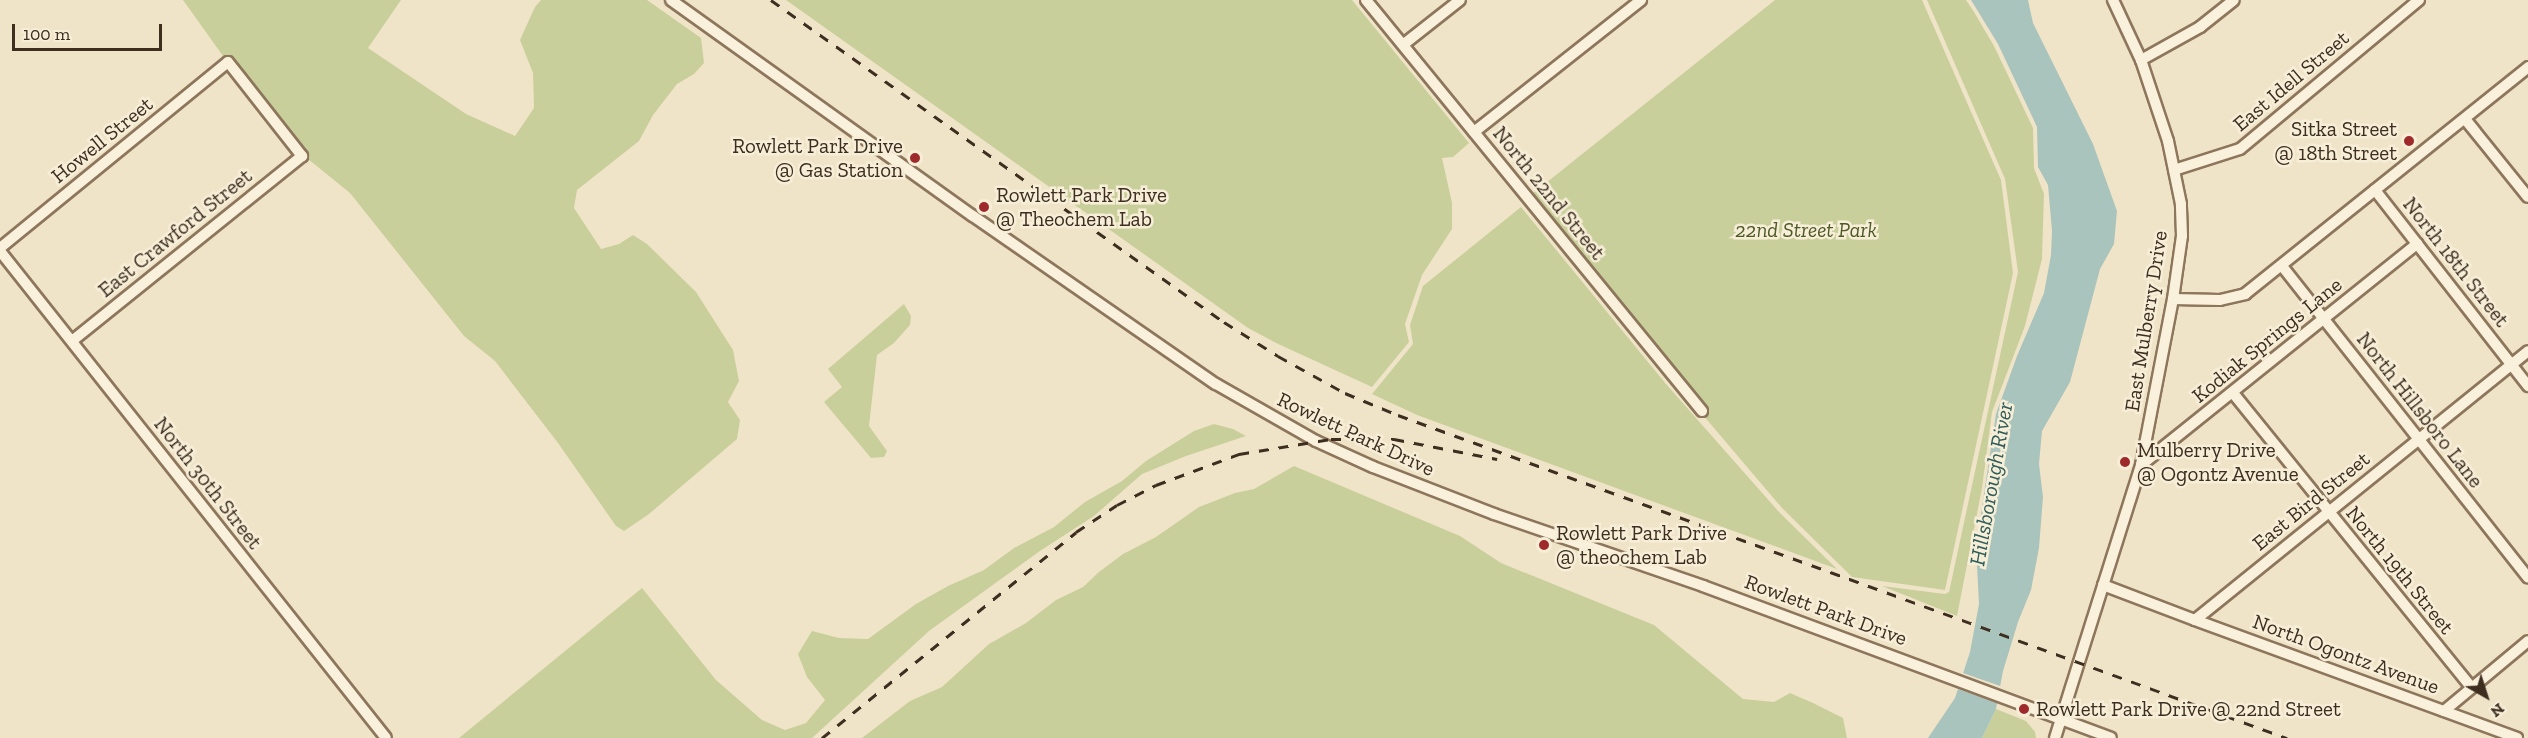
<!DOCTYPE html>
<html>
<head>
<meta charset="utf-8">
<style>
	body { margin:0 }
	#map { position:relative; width:2528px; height:738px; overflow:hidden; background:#f0e4c8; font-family:"Zilla Slab",serif }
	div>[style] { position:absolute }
	.green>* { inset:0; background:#c9cf9b }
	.water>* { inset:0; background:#a9c4bc }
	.pier>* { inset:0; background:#f0e4c8 }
	.roads { filter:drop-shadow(2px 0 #8d765c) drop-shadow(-2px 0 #8d765c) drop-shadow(0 2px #8d765c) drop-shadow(0 -2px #8d765c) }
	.minor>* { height:10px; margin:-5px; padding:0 5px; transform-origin:5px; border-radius:5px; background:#faf1dc }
	.rail>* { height:3px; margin-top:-1.5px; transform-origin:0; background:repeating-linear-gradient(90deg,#3d2e20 0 10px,transparent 0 20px) }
	.dots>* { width:16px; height:16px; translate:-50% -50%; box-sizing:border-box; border:3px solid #f7eed8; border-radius:50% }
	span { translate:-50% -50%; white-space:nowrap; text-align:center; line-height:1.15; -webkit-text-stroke:5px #f7eed8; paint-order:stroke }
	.street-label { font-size:21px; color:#3d2e20 }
	.poi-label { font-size:21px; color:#3d2e20 }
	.right { translate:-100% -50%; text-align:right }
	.left { translate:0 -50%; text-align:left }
	.park-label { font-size:21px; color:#4d5a26; font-style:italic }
	.water-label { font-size:22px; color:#2f5d5a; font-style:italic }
	.north { position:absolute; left:2456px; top:666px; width:60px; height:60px; -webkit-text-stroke:4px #f7eed8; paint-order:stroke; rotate:141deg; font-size:16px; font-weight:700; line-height:24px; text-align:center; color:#3d2e20 }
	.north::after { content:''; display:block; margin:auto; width:21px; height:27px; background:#3d2e20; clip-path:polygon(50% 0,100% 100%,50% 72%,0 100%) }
	.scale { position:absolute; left:12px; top:24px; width:150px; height:27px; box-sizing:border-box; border:3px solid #3d2e20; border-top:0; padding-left:8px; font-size:18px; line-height:21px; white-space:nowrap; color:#3d2e20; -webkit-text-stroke:4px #f7eed8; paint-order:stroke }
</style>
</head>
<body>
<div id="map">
	<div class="green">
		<i style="clip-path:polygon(183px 0,401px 0,368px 48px,466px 114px,515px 136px,534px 108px,533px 73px,520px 40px,535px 7px,541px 0,647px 0,701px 38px,704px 63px,694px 74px,677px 84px,653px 115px,639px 141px,577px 190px,574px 208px,601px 249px,619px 244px,633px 235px,647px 244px,696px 292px,733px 350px,739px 381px,728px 402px,740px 420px,737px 439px,649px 514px,624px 531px,616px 526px,558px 443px,495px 361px,464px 336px,350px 193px,308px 159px,310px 157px,229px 55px,223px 56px)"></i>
		<i style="clip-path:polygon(786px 0,1352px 0,1469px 143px,1453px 157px,1442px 158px,1452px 203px,1452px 229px,1422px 275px,1405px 324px,1409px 342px,1372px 387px,1276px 343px,1248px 328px)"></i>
		<i style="clip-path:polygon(1775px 0,1922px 0,2001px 180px,2013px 273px,1945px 590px,1852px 577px,1782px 508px,1522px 202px)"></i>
		<i style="clip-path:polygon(1927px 0,1966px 0,1974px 12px,1994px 46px,2033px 128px,2034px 168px,2044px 194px,2042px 259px,2025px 326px,1992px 412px,1982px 488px,1957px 616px,1882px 586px,1945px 594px,1949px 592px,2018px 272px,2005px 179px)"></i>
		<i style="clip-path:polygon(1521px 207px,1666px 384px,1779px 512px,1837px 569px,1417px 415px,1372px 394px,1413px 344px,1410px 325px,1423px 286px)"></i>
		<i style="clip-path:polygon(904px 304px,911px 316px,910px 325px,894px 343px,877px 355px,869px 426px,887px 451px,884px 457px,871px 458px,824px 402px,842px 387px,828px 369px)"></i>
		<i style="clip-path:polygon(1214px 424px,1233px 429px,1246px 436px,1186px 456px,1142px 474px,1094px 516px,1040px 551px,929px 631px,812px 738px,459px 738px,642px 588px,716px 680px,762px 720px,785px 730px,806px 723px,825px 700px,807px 677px,798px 654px,812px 631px,839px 638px,868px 639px,916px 604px,948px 586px,984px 570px,1014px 548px,1054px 527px,1085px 502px,1122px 481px,1146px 461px,1194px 431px)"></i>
		<i style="clip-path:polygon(1294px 466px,1460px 536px,1501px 563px,1654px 625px,1743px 699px,1774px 702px,1790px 693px,1813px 703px,1843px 718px,1847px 738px,862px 738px,910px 701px,942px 687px,989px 644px,1026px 623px,1056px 600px,1083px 587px,1099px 572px,1123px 554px,1156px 537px,1199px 507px,1235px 493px,1254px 489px)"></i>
		<i style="clip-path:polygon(1996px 709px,2026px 721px,2035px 732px,2036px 738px,1982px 738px)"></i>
	</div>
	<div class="water">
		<i style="clip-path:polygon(1971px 0,2028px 0,2033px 23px,2093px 144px,2117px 211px,2114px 244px,2100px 269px,2070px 382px,2042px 431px,2039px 464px,2043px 497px,2039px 548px,2031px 590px,2018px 622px,2003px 671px,1996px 709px,1982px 738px,1928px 738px,1955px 698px,1970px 652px,1979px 604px,1976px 547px,1996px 414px,2017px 356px,2044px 293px,2051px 255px,2052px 231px,2048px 185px,2038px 167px,2037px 127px,1998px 44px)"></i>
	</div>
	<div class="pier">
		<i style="clip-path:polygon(1960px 672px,2003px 687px,2000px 704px,1955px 688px)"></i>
	</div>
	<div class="roads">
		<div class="minor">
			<i style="left:671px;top:0;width:371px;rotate:35.6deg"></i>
			<i style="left:973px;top:216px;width:295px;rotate:34.7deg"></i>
			<i style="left:1216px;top:384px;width:115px;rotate:29.7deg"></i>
			<i style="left:1316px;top:441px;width:63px;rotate:24.5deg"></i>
			<i style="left:1373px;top:467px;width:130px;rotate:21.2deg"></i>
			<i style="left:1494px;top:514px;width:221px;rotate:19deg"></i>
			<i style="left:1703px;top:586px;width:435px;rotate:20.4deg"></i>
			<i style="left:1366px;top:0;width:531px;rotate:50.73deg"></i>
			<i style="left:1404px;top:44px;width:71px;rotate:-38.2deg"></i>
			<i style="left:2141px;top:60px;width:68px;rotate:-29.2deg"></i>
			<i style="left:2200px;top:27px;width:43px;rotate:-38.5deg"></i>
			<i style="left:2465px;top:119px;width:100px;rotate:51.1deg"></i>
			<i style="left:1474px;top:132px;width:213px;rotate:-38.3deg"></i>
			<i style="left:2174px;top:170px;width:69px;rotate:-17.7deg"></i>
			<i style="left:2240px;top:149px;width:233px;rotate:-39.8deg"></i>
			<i style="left:2375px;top:190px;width:249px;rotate:52deg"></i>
			<i style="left:0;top:248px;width:294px;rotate:-39.2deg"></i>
			<i style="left:228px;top:62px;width:120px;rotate:51.8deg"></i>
			<i style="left:302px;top:156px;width:295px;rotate:141.2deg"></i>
			<i style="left:0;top:251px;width:621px;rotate:51.6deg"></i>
			<i style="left:2282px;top:266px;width:397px;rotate:51.7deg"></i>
			<i style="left:2173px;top:299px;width:47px;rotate:1.2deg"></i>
			<i style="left:2220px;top:300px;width:26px;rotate:-13deg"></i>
			<i style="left:2245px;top:294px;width:363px;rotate:-38.7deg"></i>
			<i style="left:2233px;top:393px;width:378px;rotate:51deg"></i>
			<i style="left:2141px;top:465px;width:354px;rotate:-38.7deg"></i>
			<i style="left:2103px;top:585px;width:98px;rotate:20.8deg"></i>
			<i style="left:2195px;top:620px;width:428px;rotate:-38.9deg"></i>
			<i style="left:2195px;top:620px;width:343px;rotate:20.1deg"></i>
			<i style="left:2444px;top:711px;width:109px;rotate:-39.8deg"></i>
			<i style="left:2055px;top:738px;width:286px;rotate:-72.5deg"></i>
			<i style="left:2141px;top:465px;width:169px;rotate:-79.1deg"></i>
			<i style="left:2173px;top:299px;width:64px;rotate:-81.9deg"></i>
			<i style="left:2182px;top:236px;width:32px;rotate:-92deg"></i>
			<i style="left:2181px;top:204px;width:64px;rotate:-101.7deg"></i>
			<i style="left:2168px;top:141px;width:85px;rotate:-108.4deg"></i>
			<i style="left:2141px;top:60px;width:66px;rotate:-115deg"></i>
		</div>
	</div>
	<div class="rail">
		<i style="left:771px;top:0;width:556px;rotate:35.41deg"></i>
		<i style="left:1224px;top:322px;width:64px;rotate:32.2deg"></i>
		<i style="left:1278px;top:356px;width:77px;rotate:28.9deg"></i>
		<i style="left:1345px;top:393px;width:57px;rotate:22.5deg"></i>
		<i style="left:1398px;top:415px;width:946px;rotate:19.97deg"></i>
		<i style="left:822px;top:738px;width:327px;rotate:-39deg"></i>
		<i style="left:1076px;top:532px;width:49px;rotate:-33.4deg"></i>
		<i style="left:1117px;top:505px;width:44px;rotate:-27.1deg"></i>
		<i style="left:1156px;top:485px;width:89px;rotate:-20.5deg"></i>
		<i style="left:1239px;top:454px;width:93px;rotate:-9.3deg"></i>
		<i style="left:1331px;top:439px;width:63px"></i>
		<i style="left:1394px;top:439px;width:105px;rotate:11deg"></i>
	</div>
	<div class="dots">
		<i style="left:2409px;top:141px;background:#9e2a2b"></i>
		<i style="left:915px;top:158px;background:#9e2a2b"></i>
		<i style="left:984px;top:207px;background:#9e2a2b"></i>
		<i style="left:2125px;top:462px;background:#9e2a2b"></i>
		<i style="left:1544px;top:545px;background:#9e2a2b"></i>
		<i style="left:2024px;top:709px;background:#9e2a2b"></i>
	</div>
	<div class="street-label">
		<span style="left:2291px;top:81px;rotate:-40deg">East Idell Street</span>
		<span style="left:102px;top:140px;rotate:-39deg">Howell Street</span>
		<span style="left:1549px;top:193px;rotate:51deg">North 22nd Street</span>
		<span style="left:175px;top:233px;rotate:-39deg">East Crawford Street</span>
		<span style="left:2456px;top:262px;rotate:52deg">North 18th Street</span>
		<span style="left:2146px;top:321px;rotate:-81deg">East Mulberry Drive</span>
		<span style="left:2267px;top:340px;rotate:-39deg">Kodiak Springs Lane</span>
		<span style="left:2420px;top:410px;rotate:52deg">North Hillsboro Lane</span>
		<span style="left:1356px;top:434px;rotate:25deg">Rowlett Park Drive</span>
		<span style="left:208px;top:483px;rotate:52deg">North 30th Street</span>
		<span style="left:2311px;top:501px;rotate:-39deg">East Bird Street</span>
		<span style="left:2400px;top:570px;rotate:51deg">North 19th Street</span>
		<span style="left:1826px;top:610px;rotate:20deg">Rowlett Park Drive</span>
		<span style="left:2346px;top:654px;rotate:20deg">North Ogontz Avenue</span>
	</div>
	<div class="poi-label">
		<span class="right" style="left:2397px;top:141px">Sitka Street<br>@ 18th Street</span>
		<span class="right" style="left:903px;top:158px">Rowlett Park Drive<br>@ Gas Station</span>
		<span class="left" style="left:996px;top:207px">Rowlett Park Drive<br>@ Theochem Lab</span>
		<span class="left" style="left:2137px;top:462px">Mulberry Drive<br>@ Ogontz Avenue</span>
		<span class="left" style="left:1556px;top:545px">Rowlett Park Drive<br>@ theochem Lab</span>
		<span class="left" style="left:2036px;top:709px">Rowlett Park Drive @ 22nd Street</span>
	</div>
	<div class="park-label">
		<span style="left:1806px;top:230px">22nd Street Park</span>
	</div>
	<div class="water-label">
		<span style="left:1991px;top:484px;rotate:-80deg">Hillsborough River</span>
	</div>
	<div class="north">N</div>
	<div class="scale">100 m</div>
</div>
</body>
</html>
